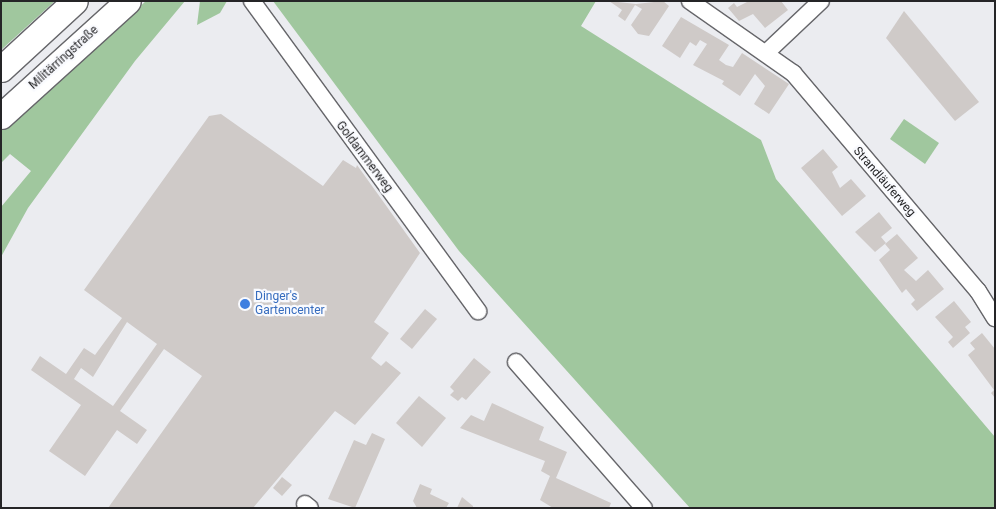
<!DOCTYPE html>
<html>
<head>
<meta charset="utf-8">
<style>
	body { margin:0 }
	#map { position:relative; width:996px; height:509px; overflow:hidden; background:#ebecf0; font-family:Roboto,sans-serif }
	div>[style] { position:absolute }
	.green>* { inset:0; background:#a0c79e }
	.building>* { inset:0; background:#cfcac8 }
	.roads { filter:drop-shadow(1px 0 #66666a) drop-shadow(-1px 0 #66666a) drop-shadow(0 1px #66666a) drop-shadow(0 -1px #66666a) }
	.street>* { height:16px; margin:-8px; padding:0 8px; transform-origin:8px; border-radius:8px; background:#fff }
	.primary>* { height:25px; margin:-12.5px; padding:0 12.5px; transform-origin:12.5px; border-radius:12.5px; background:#fff }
	.dots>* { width:14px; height:14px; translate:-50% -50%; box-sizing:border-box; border:2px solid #f9fafe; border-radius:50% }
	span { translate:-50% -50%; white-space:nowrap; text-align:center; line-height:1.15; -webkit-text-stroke:4.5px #f9fafe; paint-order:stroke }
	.street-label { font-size:12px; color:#252527 }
	.shop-label { font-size:12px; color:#366cbe }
	.left { translate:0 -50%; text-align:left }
	.frame { position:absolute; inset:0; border:2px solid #252527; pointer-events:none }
</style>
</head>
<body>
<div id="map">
	<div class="green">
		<i style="clip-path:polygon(1px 1px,55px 1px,1px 50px)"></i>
		<i style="clip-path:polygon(146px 1px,185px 1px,135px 61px,28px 208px,1px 257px,1px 207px,31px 171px,10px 154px,1px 163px,1px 131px)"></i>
		<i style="clip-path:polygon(200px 1px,227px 1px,220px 13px,197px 25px)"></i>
		<i style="clip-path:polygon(273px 1px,596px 1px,581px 26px,761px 140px,776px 179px,995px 437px,995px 508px,690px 508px,459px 251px)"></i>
		<i style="clip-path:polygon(904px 119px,939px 143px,925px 164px,890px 139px)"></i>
	</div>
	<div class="building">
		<i style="clip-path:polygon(609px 1px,636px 4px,663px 1px,669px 6px,649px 36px,638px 34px,631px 25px,642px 9px,635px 5px,625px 21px,618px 16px,622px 10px)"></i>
		<i style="clip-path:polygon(749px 1px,781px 1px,788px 10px,765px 28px,753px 14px,739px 21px,728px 8px,734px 3px,737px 7px)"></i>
		<i style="clip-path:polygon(904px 11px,979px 102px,955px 121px,886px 38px)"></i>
		<i style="clip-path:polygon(681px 17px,729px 45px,719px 60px,726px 65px,733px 67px,742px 53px,789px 84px,769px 114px,754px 104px,765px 86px,755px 74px,740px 96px,722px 84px,724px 81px,693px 65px,707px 44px,700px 40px,696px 46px,690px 42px,680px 58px,662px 46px)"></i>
		<i style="clip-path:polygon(evenodd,221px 114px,323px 186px,343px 160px,356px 168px,357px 165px,420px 253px,374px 322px,389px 333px,371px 358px,381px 366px,386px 361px,401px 373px,355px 425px,335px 411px,253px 508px,108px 508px,202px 376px,164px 349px,120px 411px,147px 430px,137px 444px,117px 430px,85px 476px,49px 451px,81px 405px,31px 370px,40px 356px,66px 374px,84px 348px,95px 355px,122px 318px,84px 290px,209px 116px,221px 114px,127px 322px,157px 344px,113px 406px,74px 379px,81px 368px,93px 377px,127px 322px)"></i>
		<i style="clip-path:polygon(823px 149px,838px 167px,832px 172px,840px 188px,851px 179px,866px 196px,842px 216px,801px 168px)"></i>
		<i style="clip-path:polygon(879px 212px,892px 228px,881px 237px,886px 243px,875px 252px,855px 232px)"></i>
		<i style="clip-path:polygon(897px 234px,918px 258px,904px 270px,916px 281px,928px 270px,944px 289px,917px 311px,911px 304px,915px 300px,906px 289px,902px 293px,879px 260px,890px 250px,885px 244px)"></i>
		<i style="clip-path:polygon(954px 301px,971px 322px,965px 327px,970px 333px,953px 348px,948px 342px,953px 337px,935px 317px)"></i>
		<i style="clip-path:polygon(425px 309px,437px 319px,412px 349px,400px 339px)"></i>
		<i style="clip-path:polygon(982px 333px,995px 349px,995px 398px,991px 393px,994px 390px,968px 355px,975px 349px,970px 343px)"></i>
		<i style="clip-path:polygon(474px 358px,491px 372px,466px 400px,462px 397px,458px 401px,450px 395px,454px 391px,450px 387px)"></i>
		<i style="clip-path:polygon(419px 396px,446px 418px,422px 447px,396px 423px)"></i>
		<i style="clip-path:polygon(492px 403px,544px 427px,539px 440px,567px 452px,556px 478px,611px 503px,609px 508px,553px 508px,540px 500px,550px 476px,541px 471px,545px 461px,460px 428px,471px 415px,484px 421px)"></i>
		<i style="clip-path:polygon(372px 433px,385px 439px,355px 508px,328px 499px,354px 440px,366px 445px)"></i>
		<i style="clip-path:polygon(282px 477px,292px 485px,282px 496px,273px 488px)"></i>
		<i style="clip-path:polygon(420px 484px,432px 489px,430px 494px,449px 503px,446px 508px,417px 508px,413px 501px)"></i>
		<i style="clip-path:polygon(462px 497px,473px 506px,473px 508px,457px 508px)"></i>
	</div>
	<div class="roads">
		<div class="street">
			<i style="left:252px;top:1px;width:384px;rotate:53.9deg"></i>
			<i style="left:690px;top:1px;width:126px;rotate:35deg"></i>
			<i style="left:793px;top:73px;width:286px;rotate:49.7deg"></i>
			<i style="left:978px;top:291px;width:32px;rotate:58deg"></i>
			<i style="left:767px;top:52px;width:74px;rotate:-43.4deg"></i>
			<i style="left:516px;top:362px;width:194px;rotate:48.8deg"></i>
			<i style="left:305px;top:504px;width:6px;rotate:39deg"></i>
		</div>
		<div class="primary">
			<i style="left:1px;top:69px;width:100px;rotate:-42.6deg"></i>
			<i style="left:1px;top:116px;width:171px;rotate:-42.2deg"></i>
		</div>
	</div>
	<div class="dots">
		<i style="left:245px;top:304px;background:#3f7fe0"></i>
	</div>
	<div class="street-label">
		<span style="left:64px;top:58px;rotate:-42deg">Militärringstraße</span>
		<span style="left:364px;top:157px;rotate:53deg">Goldammerweg</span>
		<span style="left:884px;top:182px;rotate:49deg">Strandläuferweg</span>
	</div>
	<div class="shop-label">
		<span class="left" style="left:255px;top:304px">Dinger's<br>Gartencenter</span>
	</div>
	<div class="frame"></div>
</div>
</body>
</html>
